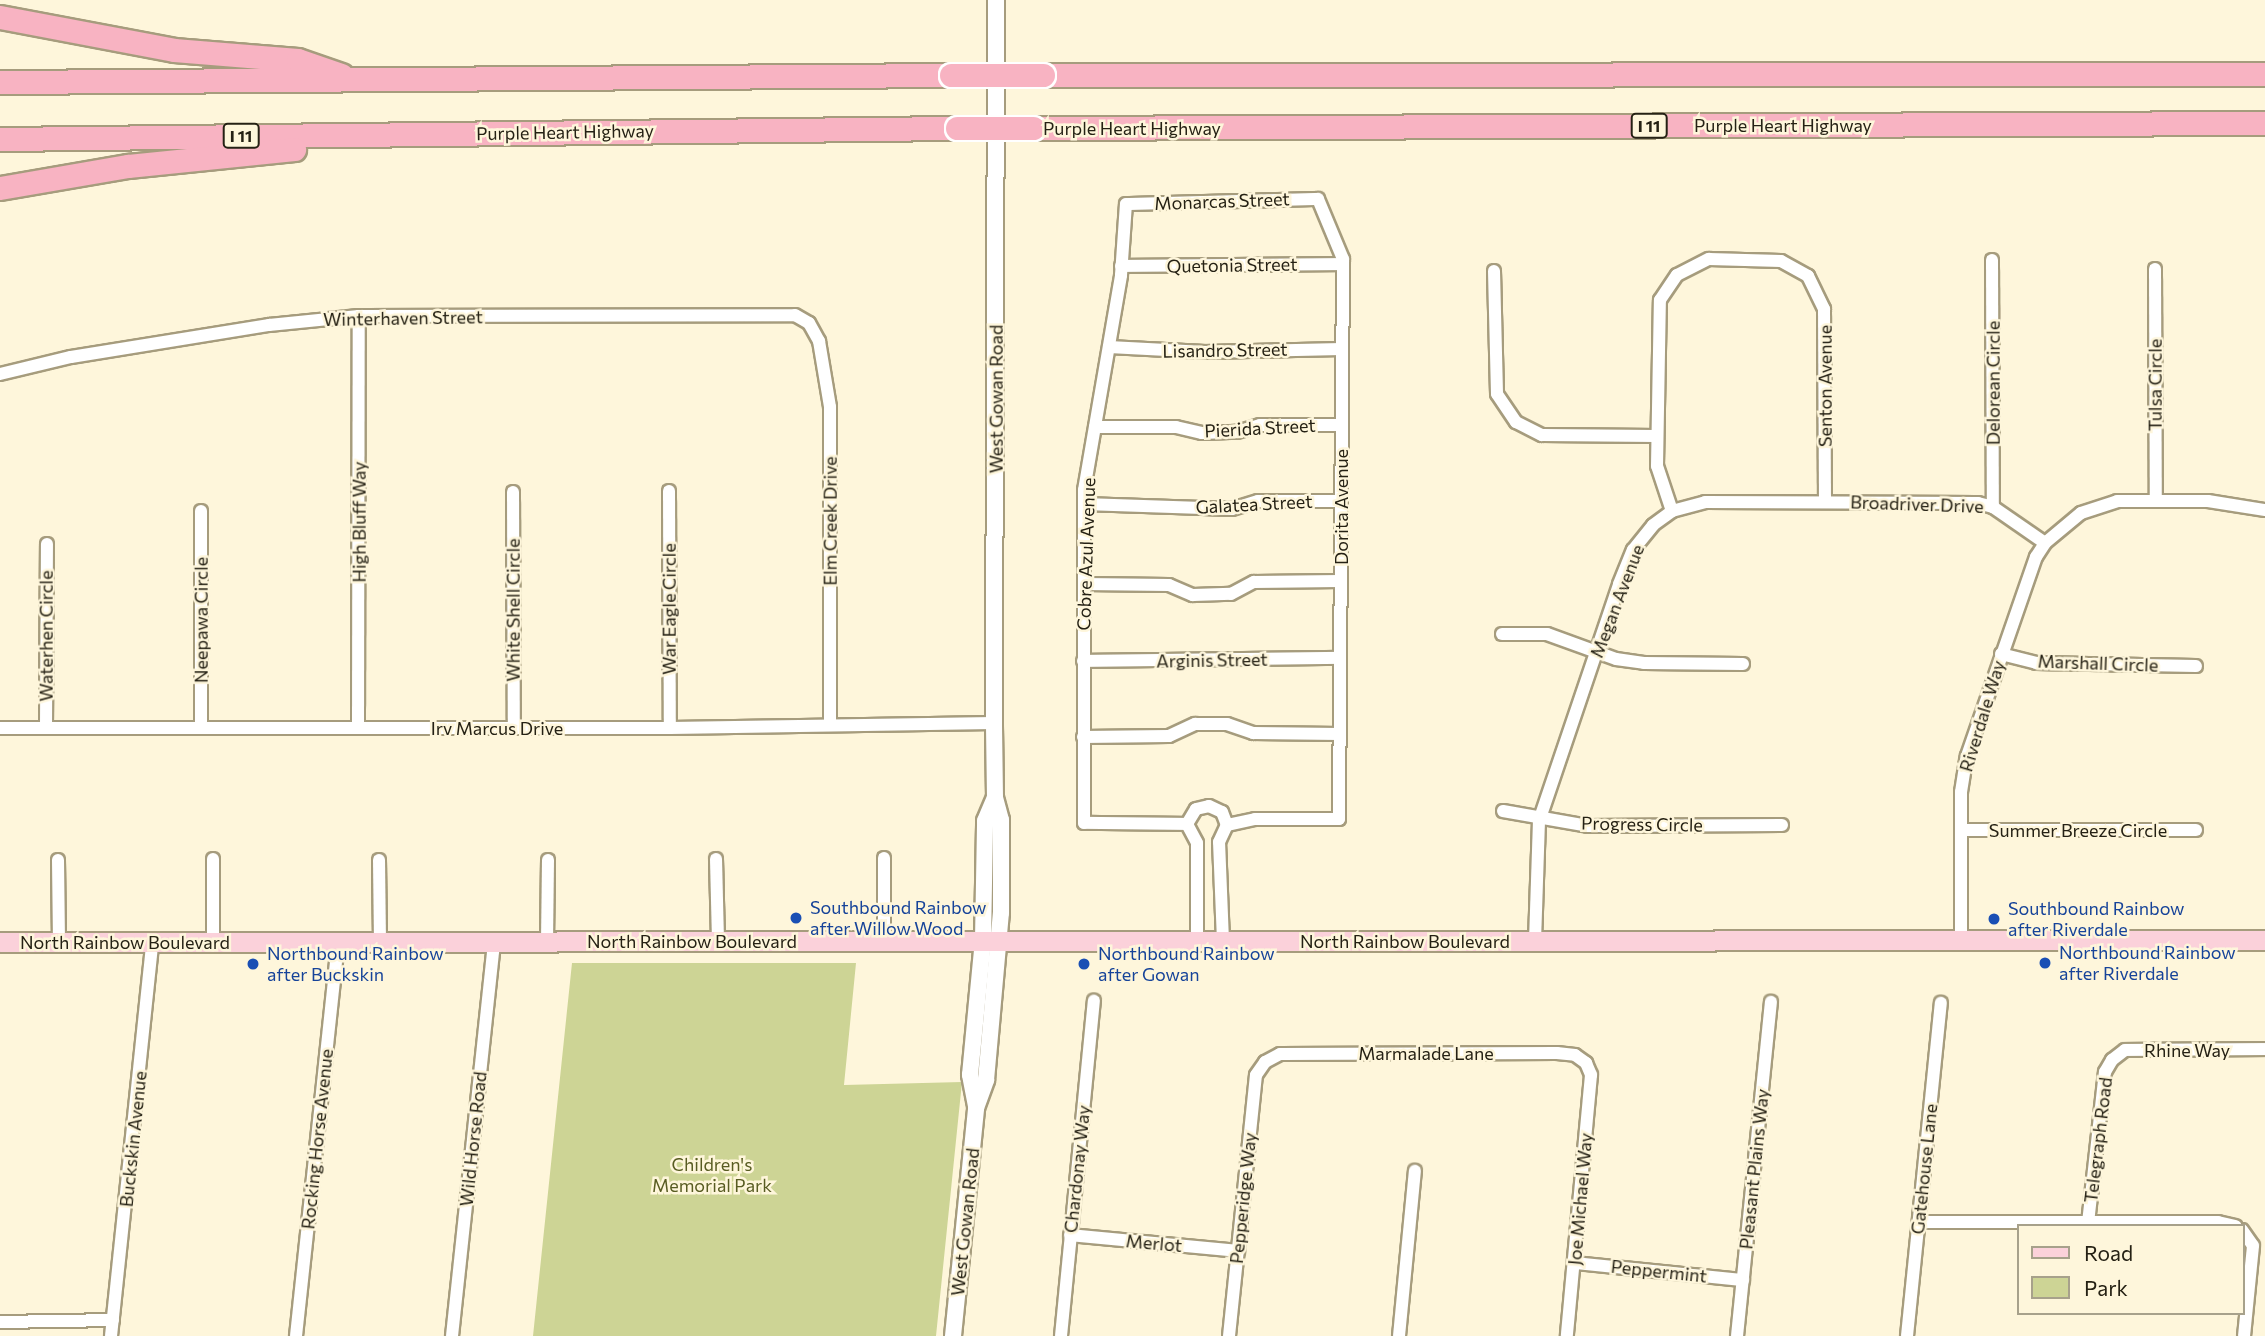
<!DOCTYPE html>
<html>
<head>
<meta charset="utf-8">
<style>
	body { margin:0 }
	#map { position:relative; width:2265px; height:1336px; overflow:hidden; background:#fef6db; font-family:Commissioner,sans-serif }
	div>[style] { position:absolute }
	.green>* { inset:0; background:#cdd495 }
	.roads { filter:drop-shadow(2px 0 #a69c7d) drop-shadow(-2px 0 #a69c7d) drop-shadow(0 2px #a69c7d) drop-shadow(0 -2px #a69c7d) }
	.minor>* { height:12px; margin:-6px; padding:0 6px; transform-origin:6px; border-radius:6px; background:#fff }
	.tertiary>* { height:16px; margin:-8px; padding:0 8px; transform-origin:8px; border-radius:8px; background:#fff }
	.primary>* { height:19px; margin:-9.5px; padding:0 9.5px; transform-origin:9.5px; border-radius:9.5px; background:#fbd1da }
	.motorway>* { height:23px; margin:-11.5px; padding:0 11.5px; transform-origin:11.5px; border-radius:11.5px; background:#f8b3c2 }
	.bridges { filter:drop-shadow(2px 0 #fff) drop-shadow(-2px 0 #fff) drop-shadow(0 2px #fff) drop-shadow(0 -2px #fff) }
	.motorway-bridge>* { height:23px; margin:-11.5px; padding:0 11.5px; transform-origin:11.5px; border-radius:11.5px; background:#f8b3c2 }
	.dots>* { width:19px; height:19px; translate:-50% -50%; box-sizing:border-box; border:4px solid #fef6db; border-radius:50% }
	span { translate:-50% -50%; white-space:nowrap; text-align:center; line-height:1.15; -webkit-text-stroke:5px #fef6db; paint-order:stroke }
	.shield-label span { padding:2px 5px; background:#fef6db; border:2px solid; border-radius:5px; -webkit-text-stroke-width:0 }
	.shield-label { font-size:16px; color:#252114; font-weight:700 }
	.street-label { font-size:18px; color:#252114 }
	.transit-label { font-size:18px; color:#164399 }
	.left { translate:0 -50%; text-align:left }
	.park-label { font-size:18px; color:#585c22 }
	.legend { position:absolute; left:2017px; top:1224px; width:228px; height:91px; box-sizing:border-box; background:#fef6db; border:2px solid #a7a18b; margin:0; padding:9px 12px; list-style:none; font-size:21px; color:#252114 }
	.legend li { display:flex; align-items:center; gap:14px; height:35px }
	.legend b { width:35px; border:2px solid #a7a18b }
</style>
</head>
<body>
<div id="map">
	<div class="green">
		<i style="clip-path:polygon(572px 963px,856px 963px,844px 1085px,962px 1082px,936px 1336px,533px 1336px)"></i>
	</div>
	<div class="roads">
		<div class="minor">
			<i style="left:1992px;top:260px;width:247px;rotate:89.8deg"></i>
			<i style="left:1121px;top:266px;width:222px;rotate:-0.5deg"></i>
			<i style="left:2155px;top:269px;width:231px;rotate:89.8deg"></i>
			<i style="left:1494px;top:271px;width:123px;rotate:88.6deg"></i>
			<i style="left:1497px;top:394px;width:34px;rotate:56deg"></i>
			<i style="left:1516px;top:422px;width:29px;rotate:27deg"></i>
			<i style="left:1542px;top:435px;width:114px;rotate:0.5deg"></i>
			<i style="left:1109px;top:347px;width:96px;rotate:3deg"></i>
			<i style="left:1205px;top:352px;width:137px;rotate:-1.3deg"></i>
			<i style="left:0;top:374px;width:73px;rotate:-13.5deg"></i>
			<i style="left:71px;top:357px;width:201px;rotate:-9.2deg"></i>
			<i style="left:269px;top:325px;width:90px;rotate:-5.7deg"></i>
			<i style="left:359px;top:316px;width:436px;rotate:-0.1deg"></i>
			<i style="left:795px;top:315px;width:16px;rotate:30deg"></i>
			<i style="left:809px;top:323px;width:21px;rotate:61deg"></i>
			<i style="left:819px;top:341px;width:67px;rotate:80.5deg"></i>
			<i style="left:830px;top:407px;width:316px;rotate:90deg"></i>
			<i style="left:1095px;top:427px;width:81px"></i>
			<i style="left:1176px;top:427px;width:27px;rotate:13deg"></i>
			<i style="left:1202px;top:433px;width:35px;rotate:-2deg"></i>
			<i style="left:1237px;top:432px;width:24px;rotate:-17deg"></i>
			<i style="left:1260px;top:425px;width:82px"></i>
			<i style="left:669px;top:491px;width:237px;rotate:89.8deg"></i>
			<i style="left:513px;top:492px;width:236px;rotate:89.8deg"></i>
			<i style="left:1084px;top:504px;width:148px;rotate:1.9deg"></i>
			<i style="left:1232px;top:509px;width:27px;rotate:-17deg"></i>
			<i style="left:1258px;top:501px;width:83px"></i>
			<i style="left:1672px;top:511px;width:47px;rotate:-108.4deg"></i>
			<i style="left:1657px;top:466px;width:166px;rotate:-89deg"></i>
			<i style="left:1660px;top:300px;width:30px;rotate:-56deg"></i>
			<i style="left:1677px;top:275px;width:36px;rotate:-27deg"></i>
			<i style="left:1709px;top:259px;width:72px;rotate:1.6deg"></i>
			<i style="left:1781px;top:261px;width:31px;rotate:29deg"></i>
			<i style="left:1808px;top:276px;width:37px;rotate:64deg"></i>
			<i style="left:1824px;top:309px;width:192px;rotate:89.7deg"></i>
			<i style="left:1084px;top:584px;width:85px;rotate:0.7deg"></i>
			<i style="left:1169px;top:585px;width:26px;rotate:23deg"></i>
			<i style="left:1193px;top:595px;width:38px;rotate:-2deg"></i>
			<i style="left:1231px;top:594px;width:26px;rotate:-28deg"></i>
			<i style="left:1254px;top:582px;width:86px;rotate:-0.7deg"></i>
			<i style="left:1502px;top:634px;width:45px"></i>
			<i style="left:1547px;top:634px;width:73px;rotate:19.9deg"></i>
			<i style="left:1616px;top:659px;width:28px;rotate:8deg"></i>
			<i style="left:1644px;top:663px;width:99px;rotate:0.6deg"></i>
			<i style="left:2001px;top:654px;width:36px;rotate:14deg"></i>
			<i style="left:2036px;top:663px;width:160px;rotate:1.1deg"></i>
			<i style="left:1083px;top:661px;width:257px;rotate:-0.7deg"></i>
			<i style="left:0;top:728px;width:670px"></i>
			<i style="left:670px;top:728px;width:324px;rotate:-0.9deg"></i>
			<i style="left:46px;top:728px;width:184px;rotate:-89.7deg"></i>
			<i style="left:201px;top:728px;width:217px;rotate:-90deg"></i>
			<i style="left:358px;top:728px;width:412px;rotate:-89.9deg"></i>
			<i style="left:1083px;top:737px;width:86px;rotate:-0.7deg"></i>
			<i style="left:1169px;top:736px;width:29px;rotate:-25deg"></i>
			<i style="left:1195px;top:724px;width:32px"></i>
			<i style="left:1227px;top:724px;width:28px;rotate:19deg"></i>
			<i style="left:1253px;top:733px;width:86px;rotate:0.7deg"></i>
			<i style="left:1503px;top:811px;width:86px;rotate:10deg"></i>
			<i style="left:1588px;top:826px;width:194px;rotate:-0.3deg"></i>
			<i style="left:1187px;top:824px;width:103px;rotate:-179.4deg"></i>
			<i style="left:1084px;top:823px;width:333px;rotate:-90deg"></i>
			<i style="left:1084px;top:490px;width:218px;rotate:-80.2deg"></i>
			<i style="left:1121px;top:275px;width:71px;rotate:-86deg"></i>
			<i style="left:1126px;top:204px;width:192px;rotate:-1.5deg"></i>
			<i style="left:1318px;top:199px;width:65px;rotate:67.4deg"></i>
			<i style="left:1343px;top:259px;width:560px;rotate:90.41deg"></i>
			<i style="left:1339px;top:819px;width:84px;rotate:180deg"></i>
			<i style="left:1255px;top:819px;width:29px;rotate:168deg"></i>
			<i style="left:1187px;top:824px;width:21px;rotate:62deg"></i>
			<i style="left:1197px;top:843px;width:98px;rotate:90deg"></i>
			<i style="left:1187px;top:824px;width:17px;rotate:-59deg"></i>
			<i style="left:1196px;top:809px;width:13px;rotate:-13deg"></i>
			<i style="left:1209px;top:806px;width:14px;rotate:25deg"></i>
			<i style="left:1222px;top:812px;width:14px;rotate:69deg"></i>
			<i style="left:1961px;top:830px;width:235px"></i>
			<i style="left:884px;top:858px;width:82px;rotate:90deg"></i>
			<i style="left:716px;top:859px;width:83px;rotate:88.6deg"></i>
			<i style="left:58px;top:860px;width:83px;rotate:89.3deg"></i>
			<i style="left:379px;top:860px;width:81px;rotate:89.3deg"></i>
			<i style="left:1961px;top:940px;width:148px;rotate:-90deg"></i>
			<i style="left:1961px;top:792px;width:36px;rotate:-81deg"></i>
			<i style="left:1967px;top:756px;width:211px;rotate:-70.9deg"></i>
			<i style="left:2036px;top:557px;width:17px;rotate:-57deg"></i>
			<i style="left:2045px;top:543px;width:47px;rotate:-39.8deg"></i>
			<i style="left:2081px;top:513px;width:38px;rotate:-18deg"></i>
			<i style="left:2117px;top:501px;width:91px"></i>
			<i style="left:2208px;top:501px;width:58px;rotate:9deg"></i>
			<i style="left:1223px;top:941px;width:99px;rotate:-92.3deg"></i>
			<i style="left:1219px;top:842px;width:19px;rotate:-65deg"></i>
			<i style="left:1535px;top:941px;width:120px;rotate:-88.1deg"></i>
			<i style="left:1539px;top:821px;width:250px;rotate:-71.3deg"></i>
			<i style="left:1619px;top:584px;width:37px;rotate:-68deg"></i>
			<i style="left:1633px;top:550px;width:32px;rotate:-51deg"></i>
			<i style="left:1653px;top:525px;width:24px;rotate:-36deg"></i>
			<i style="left:1672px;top:511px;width:34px;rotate:-15deg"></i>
			<i style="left:1705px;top:502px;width:273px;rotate:0.2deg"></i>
			<i style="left:1978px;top:503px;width:16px;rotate:15deg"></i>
			<i style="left:1993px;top:507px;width:63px;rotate:34.7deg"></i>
			<i style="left:547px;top:942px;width:82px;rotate:-89.3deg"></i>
			<i style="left:213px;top:943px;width:84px;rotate:-90deg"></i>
			<i style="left:1919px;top:1222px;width:299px"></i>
			<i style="left:2218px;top:1222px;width:18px;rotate:13deg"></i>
			<i style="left:2088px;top:1223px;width:152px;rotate:-83.6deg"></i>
			<i style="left:2105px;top:1072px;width:14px;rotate:-60deg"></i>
			<i style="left:2112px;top:1060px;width:16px;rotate:-38deg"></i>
			<i style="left:2125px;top:1050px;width:140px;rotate:-0.4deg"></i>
			<i style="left:2242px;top:1230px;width:19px;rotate:55deg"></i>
			<i style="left:2253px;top:1246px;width:90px;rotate:95.7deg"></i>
			<i style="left:1070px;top:1235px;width:169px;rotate:5.4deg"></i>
			<i style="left:1575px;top:1263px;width:169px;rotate:5.8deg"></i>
			<i style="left:0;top:1322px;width:113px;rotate:-1deg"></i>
			<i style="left:111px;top:1336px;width:395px;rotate:-84deg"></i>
			<i style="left:296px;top:1336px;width:397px;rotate:-83.9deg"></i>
			<i style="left:452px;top:1336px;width:397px;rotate:-83.9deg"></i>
			<i style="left:1061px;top:1336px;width:337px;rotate:-84.4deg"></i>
			<i style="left:1229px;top:1336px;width:262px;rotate:-84.1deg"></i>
			<i style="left:1256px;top:1075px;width:16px;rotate:-55deg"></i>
			<i style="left:1265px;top:1062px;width:17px;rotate:-28deg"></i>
			<i style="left:1280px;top:1054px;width:277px;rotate:-0.2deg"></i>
			<i style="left:1557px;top:1053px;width:18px;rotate:6deg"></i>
			<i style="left:1575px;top:1055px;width:14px;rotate:36deg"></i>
			<i style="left:1586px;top:1063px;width:13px;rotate:67deg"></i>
			<i style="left:1591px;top:1075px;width:262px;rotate:95.3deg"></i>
			<i style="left:1399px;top:1336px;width:166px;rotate:-84.5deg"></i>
			<i style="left:1737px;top:1336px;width:336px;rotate:-84.2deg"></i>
			<i style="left:1907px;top:1336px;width:335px;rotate:-84.2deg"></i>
		</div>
		<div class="tertiary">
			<i style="left:976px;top:1106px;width:32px;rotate:-101deg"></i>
			<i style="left:970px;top:1075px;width:136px;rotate:-84.5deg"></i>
			<i style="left:983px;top:940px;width:119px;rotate:-89deg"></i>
			<i style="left:985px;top:821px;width:25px;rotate:-67deg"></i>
			<i style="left:953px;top:1336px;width:229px;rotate:-84.2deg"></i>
			<i style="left:976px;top:1108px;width:30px;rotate:-70deg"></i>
			<i style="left:986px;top:1080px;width:168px;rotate:-84.9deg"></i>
			<i style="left:1001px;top:913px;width:93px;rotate:-90deg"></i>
			<i style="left:1001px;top:820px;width:23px;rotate:-105deg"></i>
			<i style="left:995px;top:798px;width:75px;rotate:-90.8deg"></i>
			<i style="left:994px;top:723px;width:723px;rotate:-89.84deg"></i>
		</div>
		<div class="primary">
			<i style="left:0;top:942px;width:2265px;rotate:-0.05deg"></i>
		</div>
		<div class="motorway">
			<i style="left:0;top:17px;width:177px;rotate:10.7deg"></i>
			<i style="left:174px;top:50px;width:124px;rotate:4.6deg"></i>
			<i style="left:298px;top:60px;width:46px;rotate:19.2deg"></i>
			<i style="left:1043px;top:75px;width:1222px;rotate:-0.05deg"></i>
			<i style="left:0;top:82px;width:951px;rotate:-0.42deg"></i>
			<i style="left:1033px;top:128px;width:1232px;rotate:-0.23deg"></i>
			<i style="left:0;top:139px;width:957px;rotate:-0.66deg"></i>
			<i style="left:0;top:188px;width:130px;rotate:-9.8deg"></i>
			<i style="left:128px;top:166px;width:167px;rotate:-5.8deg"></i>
		</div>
	</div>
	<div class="bridges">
		<div class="motorway-bridge">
			<i style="left:951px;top:75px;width:92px"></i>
			<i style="left:957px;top:128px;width:76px"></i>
		</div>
	</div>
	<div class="dots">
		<i style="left:796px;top:918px;background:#1a4fb4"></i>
		<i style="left:1994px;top:919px;background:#1a4fb4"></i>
		<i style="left:2045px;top:963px;background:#1a4fb4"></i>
		<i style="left:253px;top:964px;background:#1a4fb4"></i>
		<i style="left:1084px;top:964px;background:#1a4fb4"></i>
	</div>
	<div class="shield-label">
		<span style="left:1649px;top:126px">I 11</span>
		<span style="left:241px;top:136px">I 11</span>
	</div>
	<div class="street-label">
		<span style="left:1783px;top:125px">Purple Heart Highway</span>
		<span style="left:1132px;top:128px">Purple Heart Highway</span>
		<span style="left:565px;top:132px;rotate:-1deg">Purple Heart Highway</span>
		<span style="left:1222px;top:201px;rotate:-2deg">Monarcas Street</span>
		<span style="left:1232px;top:265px;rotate:-1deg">Quetonia Street</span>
		<span style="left:403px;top:318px;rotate:-1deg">Winterhaven Street</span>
		<span style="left:1225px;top:350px;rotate:-1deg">Lisandro Street</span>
		<span style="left:1993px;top:383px;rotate:-90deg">Delorean Circle</span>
		<span style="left:2155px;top:385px;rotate:-90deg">Tulsa Circle</span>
		<span style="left:1825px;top:386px;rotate:-90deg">Senton Avenue</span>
		<span style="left:996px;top:399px;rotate:-90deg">West Gowan Road</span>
		<span style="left:1260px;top:428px;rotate:-3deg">Pierida Street</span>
		<span style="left:1254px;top:504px;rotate:-3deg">Galatea Street</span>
		<span style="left:1917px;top:504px;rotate:2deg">Broadriver Drive</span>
		<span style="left:1341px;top:507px;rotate:-90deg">Dorita Avenue</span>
		<span style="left:830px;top:521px;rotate:-90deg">Elm Creek Drive</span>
		<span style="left:359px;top:522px;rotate:-90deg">High Bluff Way</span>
		<span style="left:1086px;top:554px;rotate:-88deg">Cobre Azul Avenue</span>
		<span style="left:1617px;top:601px;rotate:-69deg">Megan Avenue</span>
		<span style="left:669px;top:609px;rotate:-90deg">War Eagle Circle</span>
		<span style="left:513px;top:610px;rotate:-90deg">White Shell Circle</span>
		<span style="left:201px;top:620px;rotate:-90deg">Neepawa Circle</span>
		<span style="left:46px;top:636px;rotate:-90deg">Waterhen Circle</span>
		<span style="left:1212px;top:660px;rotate:-1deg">Arginis Street</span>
		<span style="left:2098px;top:663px;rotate:2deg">Marshall Circle</span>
		<span style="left:1982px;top:716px;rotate:-73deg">Riverdale Way</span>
		<span style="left:497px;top:728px">Irv Marcus Drive</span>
		<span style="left:1642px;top:824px;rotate:1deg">Progress Circle</span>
		<span style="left:2078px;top:830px">Summer Breeze Circle</span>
		<span style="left:692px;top:941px">North Rainbow Boulevard</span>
		<span style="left:1405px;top:941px">North Rainbow Boulevard</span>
		<span style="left:125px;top:942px">North Rainbow Boulevard</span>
		<span style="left:2187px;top:1050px">Rhine Way</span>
		<span style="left:1426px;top:1053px">Marmalade Lane</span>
		<span style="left:133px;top:1139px;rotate:-84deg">Buckskin Avenue</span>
		<span style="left:317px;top:1139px;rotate:-84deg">Rocking Horse Avenue</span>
		<span style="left:473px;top:1139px;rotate:-84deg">Wild Horse Road</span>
		<span style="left:2098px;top:1140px;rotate:-83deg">Telegraph Road</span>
		<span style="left:1077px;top:1169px;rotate:-84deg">Chardonay Way</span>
		<span style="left:1754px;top:1169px;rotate:-84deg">Pleasant Plains Way</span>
		<span style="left:1924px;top:1169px;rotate:-84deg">Gatehouse Lane</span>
		<span style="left:1243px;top:1198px;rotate:-84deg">Pepperidge Way</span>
		<span style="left:1580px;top:1199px;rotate:-85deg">Joe Michael Way</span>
		<span style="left:965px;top:1222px;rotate:-84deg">West Gowan Road</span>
		<span style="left:1154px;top:1243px;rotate:5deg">Merlot</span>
		<span style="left:1659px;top:1271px;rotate:6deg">Peppermint</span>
	</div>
	<div class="transit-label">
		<span class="left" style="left:810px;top:918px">Southbound Rainbow<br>after Willow Wood</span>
		<span class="left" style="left:2008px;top:919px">Southbound Rainbow<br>after Riverdale</span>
		<span class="left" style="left:2059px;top:963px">Northbound Rainbow<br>after Riverdale</span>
		<span class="left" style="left:267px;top:964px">Northbound Rainbow<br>after Buckskin</span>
		<span class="left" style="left:1098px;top:964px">Northbound Rainbow<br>after Gowan</span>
	</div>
	<div class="park-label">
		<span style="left:712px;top:1175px">Children's<br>Memorial Park</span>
	</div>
	<ul class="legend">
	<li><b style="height:9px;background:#fbd1da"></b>Road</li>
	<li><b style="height:19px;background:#cdd495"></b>Park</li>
	</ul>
</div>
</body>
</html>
